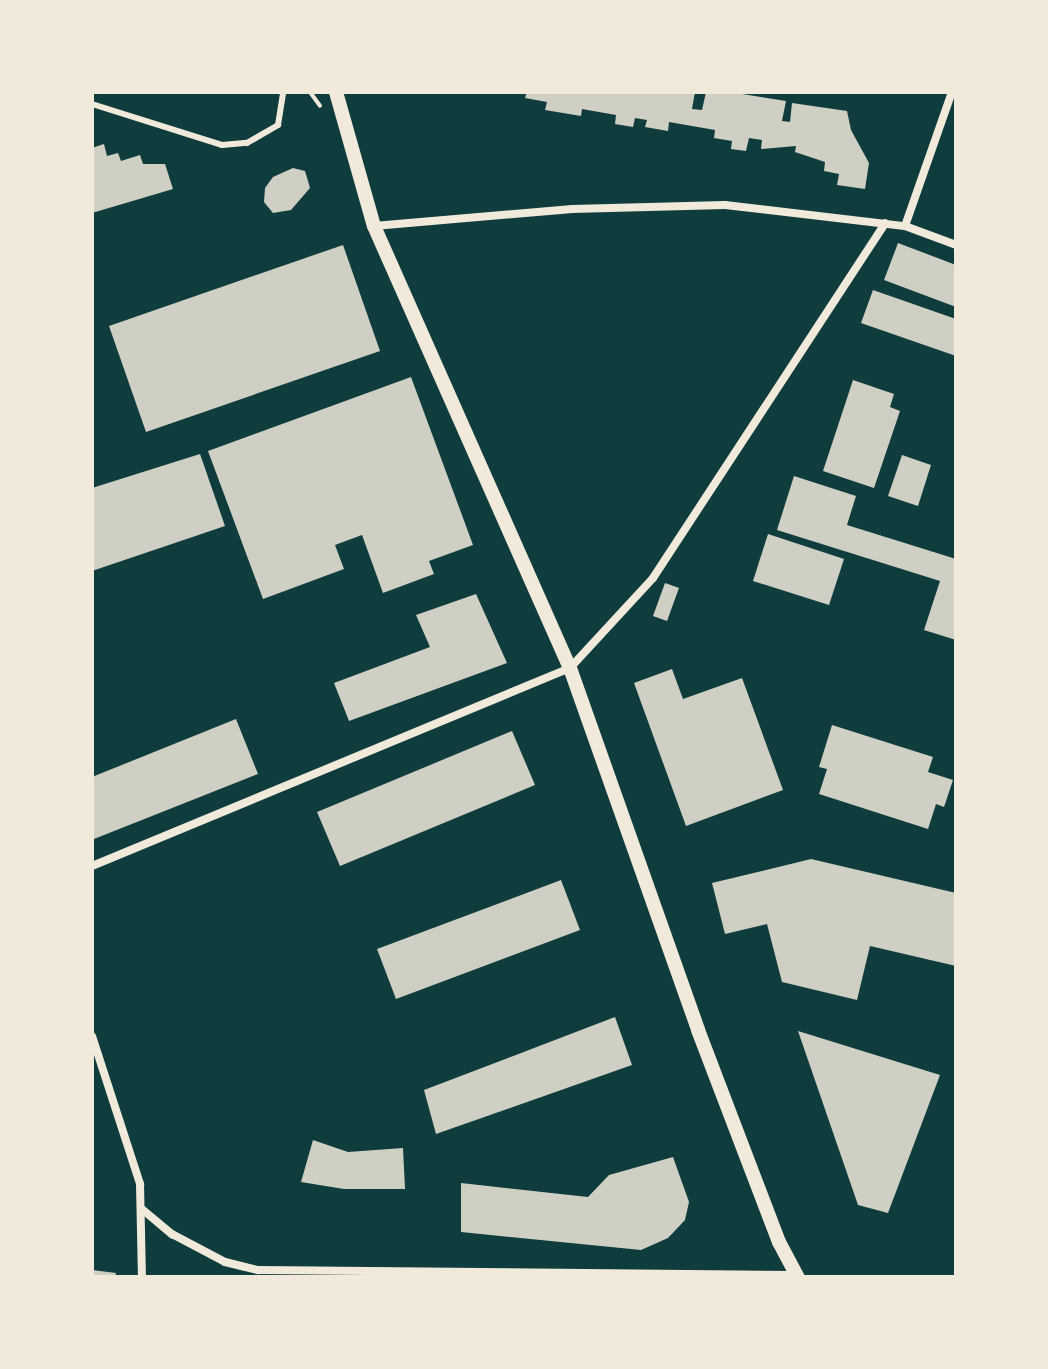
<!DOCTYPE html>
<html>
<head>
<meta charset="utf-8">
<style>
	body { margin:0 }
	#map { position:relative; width:1048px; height:1369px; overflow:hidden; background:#0f3d3e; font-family:"Space Grotesk",sans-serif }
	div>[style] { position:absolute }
	.building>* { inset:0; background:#cfcfc3 }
	.path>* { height:4px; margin:-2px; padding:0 2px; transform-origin:2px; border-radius:2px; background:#f1e9da }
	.service>* { height:6px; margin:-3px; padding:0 3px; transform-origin:3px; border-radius:3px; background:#f1e9da }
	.minor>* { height:8px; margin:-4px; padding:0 4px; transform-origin:4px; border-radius:4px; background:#f1e9da }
	.tertiary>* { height:14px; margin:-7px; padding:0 7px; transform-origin:7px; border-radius:7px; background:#f1e9da }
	span { translate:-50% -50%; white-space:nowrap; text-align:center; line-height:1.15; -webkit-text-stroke:8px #f1e9da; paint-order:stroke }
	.frame { position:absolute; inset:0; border:94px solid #f1e9da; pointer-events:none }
</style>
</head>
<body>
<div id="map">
	<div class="building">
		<i style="clip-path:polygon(527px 92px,695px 92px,692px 109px,702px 110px,706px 92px,730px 92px,786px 101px,782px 121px,790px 122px,792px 103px,847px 111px,851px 130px,869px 163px,865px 189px,837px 185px,839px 174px,824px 171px,825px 162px,795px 152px,796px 146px,761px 149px,762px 140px,749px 138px,746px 151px,731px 149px,732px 141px,714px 138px,715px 130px,669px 122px,668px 131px,645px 127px,647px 120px,635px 118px,633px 127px,615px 124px,616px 115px,582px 109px,581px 116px,545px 110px,547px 102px,525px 98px)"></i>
		<i style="clip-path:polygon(104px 144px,107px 156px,118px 153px,121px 161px,140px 155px,143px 164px,165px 164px,173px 189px,92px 213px,92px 148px)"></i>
		<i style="clip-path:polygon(293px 168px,305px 171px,310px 188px,291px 210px,273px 213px,264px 202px,265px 188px,273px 177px)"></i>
		<i style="clip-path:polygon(898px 243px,956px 265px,956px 307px,884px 280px)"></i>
		<i style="clip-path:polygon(343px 245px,380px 351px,146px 432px,109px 326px)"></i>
		<i style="clip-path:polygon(873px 290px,956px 319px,956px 356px,861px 323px)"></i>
		<i style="clip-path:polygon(411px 377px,473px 545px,429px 561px,434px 574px,383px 593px,362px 535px,335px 545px,344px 569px,263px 599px,208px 451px)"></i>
		<i style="clip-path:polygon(853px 380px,894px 394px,890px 407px,900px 411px,874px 488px,823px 471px)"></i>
		<i style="clip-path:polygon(200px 454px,225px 526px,92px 571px,92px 488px)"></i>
		<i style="clip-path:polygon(902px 455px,931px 465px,918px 506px,888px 496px)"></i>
		<i style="clip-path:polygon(794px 476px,856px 496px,847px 525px,956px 559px,956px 640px,924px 630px,940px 581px,777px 530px)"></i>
		<i style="clip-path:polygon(768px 534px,844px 559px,829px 605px,753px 581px)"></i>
		<i style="clip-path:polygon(665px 583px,679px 588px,667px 621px,653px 616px)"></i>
		<i style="clip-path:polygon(476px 594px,507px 663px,349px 721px,334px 683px,430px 647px,416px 615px)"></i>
		<i style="clip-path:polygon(672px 669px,683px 699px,742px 678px,783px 790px,686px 826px,634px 683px)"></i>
		<i style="clip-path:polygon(236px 719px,258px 774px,94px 839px,92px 777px)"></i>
		<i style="clip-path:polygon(832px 725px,933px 757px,928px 772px,953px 780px,944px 807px,936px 804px,928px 829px,819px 794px,827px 769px,819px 767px)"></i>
		<i style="clip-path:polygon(512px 731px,535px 785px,340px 866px,317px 812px)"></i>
		<i style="clip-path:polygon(811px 859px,956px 893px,956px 966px,870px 946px,857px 1000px,782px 982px,767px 924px,725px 934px,712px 883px)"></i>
		<i style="clip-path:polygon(561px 880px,580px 930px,396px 999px,377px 949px)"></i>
		<i style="clip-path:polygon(615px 1017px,632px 1065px,436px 1134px,424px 1090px)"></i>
		<i style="clip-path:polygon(798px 1031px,940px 1075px,888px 1213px,858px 1205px)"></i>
		<i style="clip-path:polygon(313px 1140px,348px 1152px,403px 1148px,405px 1189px,344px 1189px,301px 1182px)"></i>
		<i style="clip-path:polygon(673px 1157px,689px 1202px,685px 1220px,668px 1238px,641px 1250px,461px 1232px,461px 1183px,588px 1197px,609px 1175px)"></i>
		<i style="clip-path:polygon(92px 1270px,116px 1273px,115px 1277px,92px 1277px)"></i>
	</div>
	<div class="path">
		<i style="left:310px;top:92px;width:17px;rotate:54deg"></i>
	</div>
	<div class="service">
		<i style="left:92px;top:104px;width:136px;rotate:17.5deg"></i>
		<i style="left:222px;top:145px;width:25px;rotate:-5deg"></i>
		<i style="left:247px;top:143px;width:36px;rotate:-30deg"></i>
		<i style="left:278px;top:125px;width:33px;rotate:-81deg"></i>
	</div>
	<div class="minor">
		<i style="left:374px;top:226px;width:199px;rotate:-4.9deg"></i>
		<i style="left:572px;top:209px;width:153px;rotate:-1.5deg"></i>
		<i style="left:725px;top:205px;width:181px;rotate:6.7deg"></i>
		<i style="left:905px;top:226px;width:54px;rotate:20.4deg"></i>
		<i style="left:905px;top:226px;width:142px;rotate:-70.7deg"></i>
		<i style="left:92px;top:866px;width:517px;rotate:-22.5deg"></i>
		<i style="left:570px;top:668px;width:122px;rotate:-47.3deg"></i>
		<i style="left:653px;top:578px;width:424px;rotate:-56.8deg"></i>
		<i style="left:92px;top:1036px;width:156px;rotate:72deg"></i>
		<i style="left:140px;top:1184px;width:93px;rotate:88.8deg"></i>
		<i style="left:143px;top:1210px;width:38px;rotate:40deg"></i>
		<i style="left:172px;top:1234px;width:60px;rotate:27.8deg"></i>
		<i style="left:225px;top:1262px;width:34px;rotate:14deg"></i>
		<i style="left:258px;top:1270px;width:538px;rotate:0.53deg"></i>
	</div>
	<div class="tertiary">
		<i style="left:336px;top:92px;width:139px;rotate:74.2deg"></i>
		<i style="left:374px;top:226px;width:484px;rotate:66.1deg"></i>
		<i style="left:570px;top:668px;width:384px;rotate:70.5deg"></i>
		<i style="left:698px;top:1030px;width:227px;rotate:69.1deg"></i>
		<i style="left:779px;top:1242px;width:40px;rotate:62deg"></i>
	</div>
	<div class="frame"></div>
</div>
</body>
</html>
